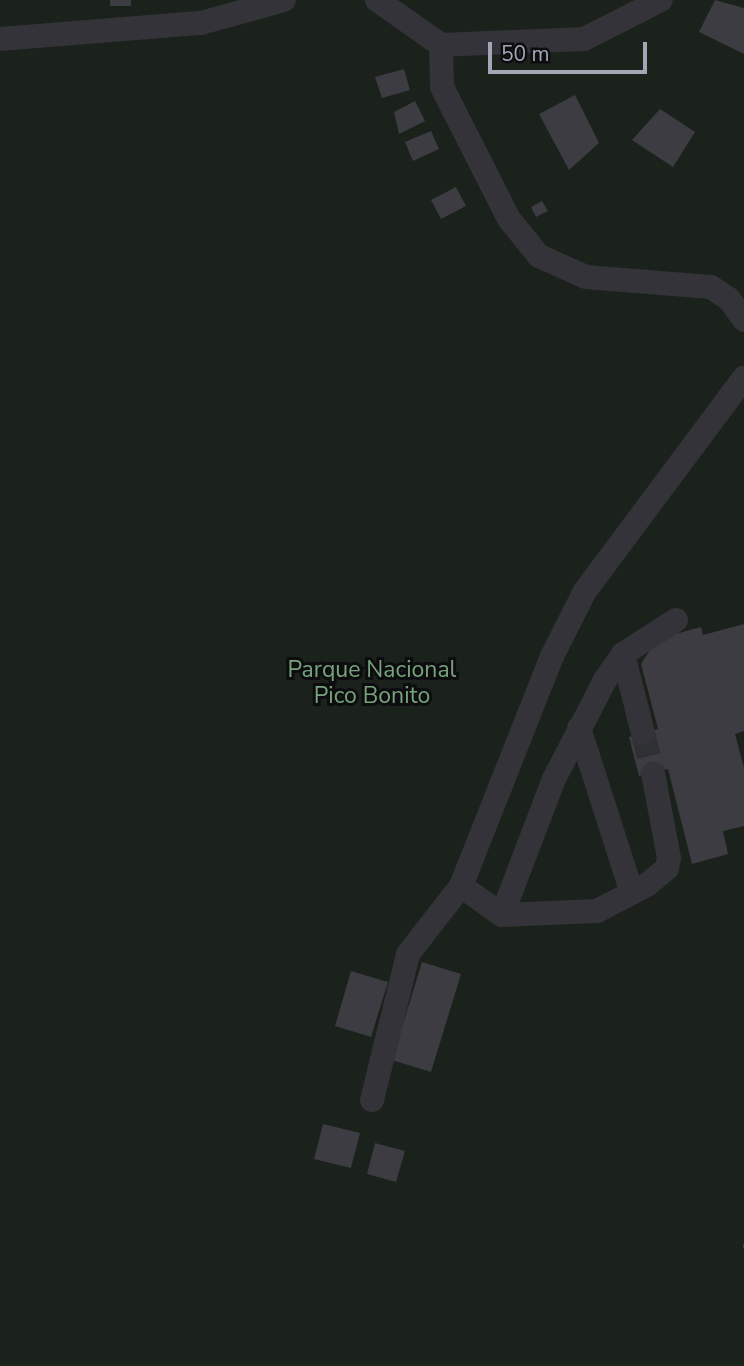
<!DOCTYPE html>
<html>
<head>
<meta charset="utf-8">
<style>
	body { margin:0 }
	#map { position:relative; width:744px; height:1366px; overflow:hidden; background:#121214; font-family:"Nunito Sans",sans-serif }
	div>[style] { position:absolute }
	.green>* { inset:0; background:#1a221b }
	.building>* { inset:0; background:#3c3c42 }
	.minor-tunnel>* { height:24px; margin-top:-12px; transform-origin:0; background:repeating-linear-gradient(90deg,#2f3034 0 24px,transparent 0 36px) }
	.path>* { height:3.5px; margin-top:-1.75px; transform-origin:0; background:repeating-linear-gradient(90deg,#383a40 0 3.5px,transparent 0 8.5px) }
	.minor>* { height:24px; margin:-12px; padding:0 12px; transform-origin:12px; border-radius:12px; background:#333339 }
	span { translate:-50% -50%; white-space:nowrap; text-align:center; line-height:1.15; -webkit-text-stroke:6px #0d0d0f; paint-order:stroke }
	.park-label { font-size:23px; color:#77a37c }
	.scale { position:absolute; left:488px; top:42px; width:159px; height:32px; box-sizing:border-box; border:4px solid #a2a7b6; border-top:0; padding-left:9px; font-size:21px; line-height:24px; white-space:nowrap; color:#a2a7b6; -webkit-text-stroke:5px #0d0d0f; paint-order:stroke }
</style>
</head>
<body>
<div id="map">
	<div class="green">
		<i style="clip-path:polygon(0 0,744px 0,744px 1366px,0 1366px)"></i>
	</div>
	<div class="building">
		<i style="clip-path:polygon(110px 0,131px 0,131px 6px,110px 6px)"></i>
		<i style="clip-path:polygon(715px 0,744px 8px,744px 54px,699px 32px)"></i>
		<i style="clip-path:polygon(404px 69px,410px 90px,382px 98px,375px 77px)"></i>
		<i style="clip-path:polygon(575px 95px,599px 143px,569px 170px,539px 114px)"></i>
		<i style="clip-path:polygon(415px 101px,425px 121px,399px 134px,394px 112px)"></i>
		<i style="clip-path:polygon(660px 109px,695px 132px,673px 167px,632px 140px)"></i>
		<i style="clip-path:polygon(431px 131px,439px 149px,413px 161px,405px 142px)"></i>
		<i style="clip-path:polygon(456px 187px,466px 206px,441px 219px,431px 200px)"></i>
		<i style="clip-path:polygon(542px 201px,548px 211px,536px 217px,531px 207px)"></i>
		<i style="clip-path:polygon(744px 624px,744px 731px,735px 734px,744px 768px,744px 826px,723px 831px,728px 854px,692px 864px,668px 769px,639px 776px,629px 737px,658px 729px,641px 664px,657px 639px,701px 627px,703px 635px)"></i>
		<i style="clip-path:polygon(422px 962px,461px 974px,431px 1072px,392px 1060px)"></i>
		<i style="clip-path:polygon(351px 971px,388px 982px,371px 1037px,335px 1026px)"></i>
		<i style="clip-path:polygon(323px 1124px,360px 1133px,351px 1168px,314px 1159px)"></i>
		<i style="clip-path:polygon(375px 1143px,405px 1151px,396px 1182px,367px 1174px)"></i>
	</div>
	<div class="minor-tunnel">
		<i style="left:643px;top:733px;width:41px;rotate:76deg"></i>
	</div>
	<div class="path">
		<i style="left:743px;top:1246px;width:1px"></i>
	</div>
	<div class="minor">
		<i style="left:377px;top:0;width:78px;rotate:35.1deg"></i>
		<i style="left:441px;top:45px;width:42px;rotate:88.6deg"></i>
		<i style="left:442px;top:87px;width:148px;rotate:63.1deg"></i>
		<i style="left:509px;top:219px;width:48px;rotate:51deg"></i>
		<i style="left:539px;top:256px;width:51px;rotate:24.1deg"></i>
		<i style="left:586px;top:277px;width:125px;rotate:4.6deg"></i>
		<i style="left:711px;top:287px;width:22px;rotate:34deg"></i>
		<i style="left:729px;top:299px;width:26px;rotate:54deg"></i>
		<i style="left:0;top:39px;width:202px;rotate:-4.6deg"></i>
		<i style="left:201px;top:23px;width:86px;rotate:-15.5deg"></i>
		<i style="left:441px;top:45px;width:143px;rotate:-2.4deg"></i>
		<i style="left:584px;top:39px;width:86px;rotate:-26.9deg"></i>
		<i style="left:623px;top:654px;width:81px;rotate:75.8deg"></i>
		<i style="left:579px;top:728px;width:173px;rotate:72.2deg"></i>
		<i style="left:461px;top:886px;width:50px;rotate:35.3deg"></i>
		<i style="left:502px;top:915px;width:95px;rotate:-2.4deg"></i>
		<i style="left:597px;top:911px;width:56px;rotate:-27.5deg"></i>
		<i style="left:647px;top:885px;width:26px;rotate:-40deg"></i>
		<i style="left:667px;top:868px;width:10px;rotate:-79deg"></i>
		<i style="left:669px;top:858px;width:86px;rotate:-100.7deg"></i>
		<i style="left:502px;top:915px;width:146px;rotate:-69.1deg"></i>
		<i style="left:554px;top:779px;width:111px;rotate:-62.7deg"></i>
		<i style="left:605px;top:680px;width:32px;rotate:-55deg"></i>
		<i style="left:623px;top:654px;width:63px;rotate:-32.7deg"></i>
		<i style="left:372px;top:1100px;width:150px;rotate:-76.1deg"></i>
		<i style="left:408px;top:954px;width:86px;rotate:-52.1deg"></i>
		<i style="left:461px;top:886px;width:247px;rotate:-68.4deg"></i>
		<i style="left:552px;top:656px;width:73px;rotate:-63.1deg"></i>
		<i style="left:585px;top:591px;width:266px;rotate:-53.3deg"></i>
	</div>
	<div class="park-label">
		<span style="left:372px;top:683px">Parque Nacional<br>Pico Bonito</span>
	</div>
	<div class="scale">50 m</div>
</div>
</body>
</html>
